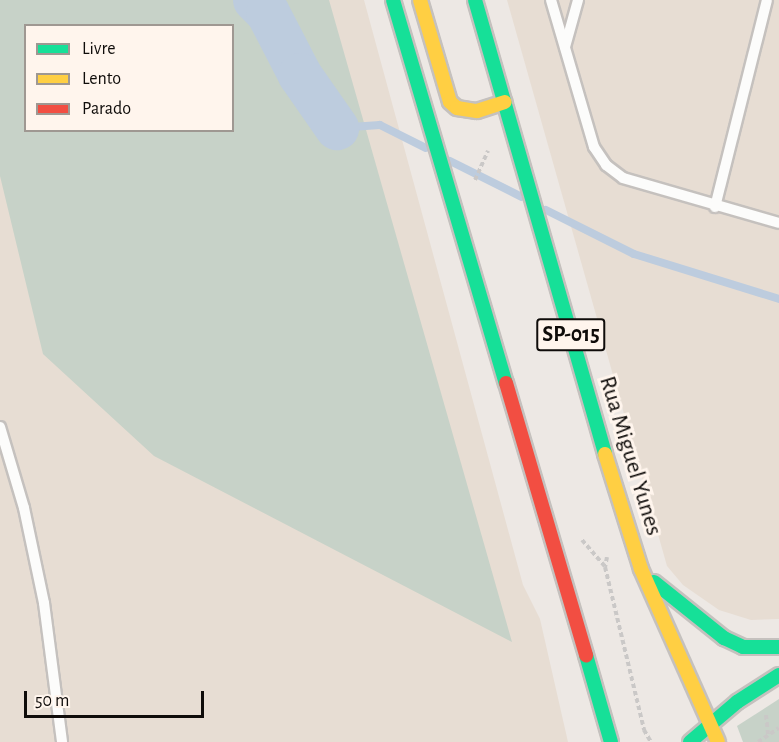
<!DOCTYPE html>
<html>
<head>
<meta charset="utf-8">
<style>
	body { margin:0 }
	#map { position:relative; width:779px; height:742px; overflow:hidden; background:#ede8e4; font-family:"Alegreya Sans",sans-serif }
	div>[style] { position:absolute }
	.built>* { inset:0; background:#e7ddd3 }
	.green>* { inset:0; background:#c7d2c8 }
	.stream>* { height:8px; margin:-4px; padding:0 4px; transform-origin:4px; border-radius:4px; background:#bdccde }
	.river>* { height:44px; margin:-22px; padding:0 22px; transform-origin:22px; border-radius:22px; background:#bdccde }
	.path>* { height:4px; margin-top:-2px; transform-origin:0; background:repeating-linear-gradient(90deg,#cac8c7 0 4.5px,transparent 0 7.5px) }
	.roads { filter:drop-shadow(2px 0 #c5c1be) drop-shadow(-2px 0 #c5c1be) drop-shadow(0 2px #c5c1be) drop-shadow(0 -2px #c5c1be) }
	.lane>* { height:10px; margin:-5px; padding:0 5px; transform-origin:5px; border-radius:5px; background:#fcfcfb }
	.fast>* { height:14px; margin:-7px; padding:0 7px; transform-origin:7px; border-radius:7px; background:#16e098 }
	.slow>* { height:14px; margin:-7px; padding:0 7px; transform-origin:7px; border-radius:7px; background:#ffcf43 }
	.jam>* { height:14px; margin:-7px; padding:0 7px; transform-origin:7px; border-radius:7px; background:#f24e42 }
	span { translate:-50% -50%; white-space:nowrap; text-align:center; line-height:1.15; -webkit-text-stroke:6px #fff5ed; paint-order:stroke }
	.shield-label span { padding:2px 4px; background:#fff5ed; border:2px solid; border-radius:4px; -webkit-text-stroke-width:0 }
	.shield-label { font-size:22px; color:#0f0c0a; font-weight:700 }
	.street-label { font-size:24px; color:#0f0c0a }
	.legend { position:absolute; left:24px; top:24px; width:210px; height:108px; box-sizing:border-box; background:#fff5ed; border:2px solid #9f9892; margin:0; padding:8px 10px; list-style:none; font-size:18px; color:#0f0c0a }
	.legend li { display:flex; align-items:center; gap:12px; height:30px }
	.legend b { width:30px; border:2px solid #9f9892 }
	.scale { position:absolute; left:24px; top:691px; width:180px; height:27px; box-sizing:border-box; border:3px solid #0f0c0a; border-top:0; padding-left:8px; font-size:18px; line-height:21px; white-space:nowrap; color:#0f0c0a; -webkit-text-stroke:4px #fff5ed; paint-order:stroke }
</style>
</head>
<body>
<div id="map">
	<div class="built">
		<i style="clip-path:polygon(evenodd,0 0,364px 0,523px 585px,540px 619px,568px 742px,0 742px,0 0,26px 26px,232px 26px,232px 130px,26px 130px,26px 26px)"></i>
		<i style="clip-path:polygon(507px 0,779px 0,779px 619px,751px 620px,719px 610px,683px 585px,667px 566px)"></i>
	</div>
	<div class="green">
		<i style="clip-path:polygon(evenodd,0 0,329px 0,512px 642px,154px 456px,43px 354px,0 176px,0 0,26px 26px,232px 26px,232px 130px,26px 130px,26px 26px)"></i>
		<i style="clip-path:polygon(779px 699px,779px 742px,743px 742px,737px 726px)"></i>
	</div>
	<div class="stream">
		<i style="left:337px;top:128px;width:43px;rotate:-4deg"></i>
		<i style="left:380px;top:125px;width:51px;rotate:26.6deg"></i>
		<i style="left:450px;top:161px;width:80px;rotate:26.6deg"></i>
		<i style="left:546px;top:210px;width:98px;rotate:26.6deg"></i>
		<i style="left:634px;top:254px;width:152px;rotate:17.2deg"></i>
	</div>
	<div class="river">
		<i style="left:255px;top:0;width:18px;rotate:45deg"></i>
		<i style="left:268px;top:13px;width:70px;rotate:62.7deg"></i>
		<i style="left:300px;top:75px;width:65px;rotate:55.1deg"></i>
	</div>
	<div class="path">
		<i style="left:475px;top:180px;width:32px;rotate:-66deg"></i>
		<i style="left:582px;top:540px;width:35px;rotate:49deg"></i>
		<i style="left:607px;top:557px;width:10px;rotate:101deg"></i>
		<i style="left:605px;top:567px;width:168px;rotate:76.5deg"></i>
		<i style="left:644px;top:730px;width:14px;rotate:60deg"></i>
		<i style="left:766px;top:715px;width:20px;rotate:84deg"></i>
		<i style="left:758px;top:742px;width:25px;rotate:-34deg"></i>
	</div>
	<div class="roads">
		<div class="lane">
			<i style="left:551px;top:0;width:153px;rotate:73.7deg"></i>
			<i style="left:594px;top:147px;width:22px;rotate:56deg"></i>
			<i style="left:606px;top:165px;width:21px;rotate:37deg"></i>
			<i style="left:623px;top:178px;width:162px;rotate:16.1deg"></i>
			<i style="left:565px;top:47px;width:49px;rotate:-74.5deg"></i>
			<i style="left:715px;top:207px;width:213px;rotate:-75.9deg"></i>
			<i style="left:0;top:427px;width:84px;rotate:73.5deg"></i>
			<i style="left:24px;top:508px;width:97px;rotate:78.1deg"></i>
			<i style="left:44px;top:603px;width:140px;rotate:82.6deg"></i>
		</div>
		<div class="fast">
			<i style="left:393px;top:0;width:399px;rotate:73.6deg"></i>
			<i style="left:475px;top:0;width:472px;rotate:74deg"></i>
			<i style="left:654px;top:582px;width:90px;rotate:38.7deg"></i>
			<i style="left:724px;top:638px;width:21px;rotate:25deg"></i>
			<i style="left:743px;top:647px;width:36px"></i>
			<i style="left:586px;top:655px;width:91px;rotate:74deg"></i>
			<i style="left:690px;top:742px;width:62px;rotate:-40.4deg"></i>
			<i style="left:737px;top:702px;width:50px;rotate:-32.7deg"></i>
		</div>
		<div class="slow">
			<i style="left:420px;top:0;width:106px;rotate:73.6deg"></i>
			<i style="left:450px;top:102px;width:9px;rotate:41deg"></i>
			<i style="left:457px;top:108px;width:20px;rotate:9deg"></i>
			<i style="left:477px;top:111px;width:29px;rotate:-18deg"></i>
			<i style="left:605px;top:454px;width:121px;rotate:72.6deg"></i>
			<i style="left:641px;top:569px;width:189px;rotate:66deg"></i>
		</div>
		<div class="jam">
			<i style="left:506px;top:383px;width:284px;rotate:73.6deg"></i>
		</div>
	</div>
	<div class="shield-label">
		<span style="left:571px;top:335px">SP-015</span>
	</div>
	<div class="street-label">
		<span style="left:630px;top:456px;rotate:73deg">Rua Miguel Yunes</span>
	</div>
	<ul class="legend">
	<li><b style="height:8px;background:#16e098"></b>Livre</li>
	<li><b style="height:8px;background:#ffcf43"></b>Lento</li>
	<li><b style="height:8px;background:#f24e42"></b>Parado</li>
	</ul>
	<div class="scale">50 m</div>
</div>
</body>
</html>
